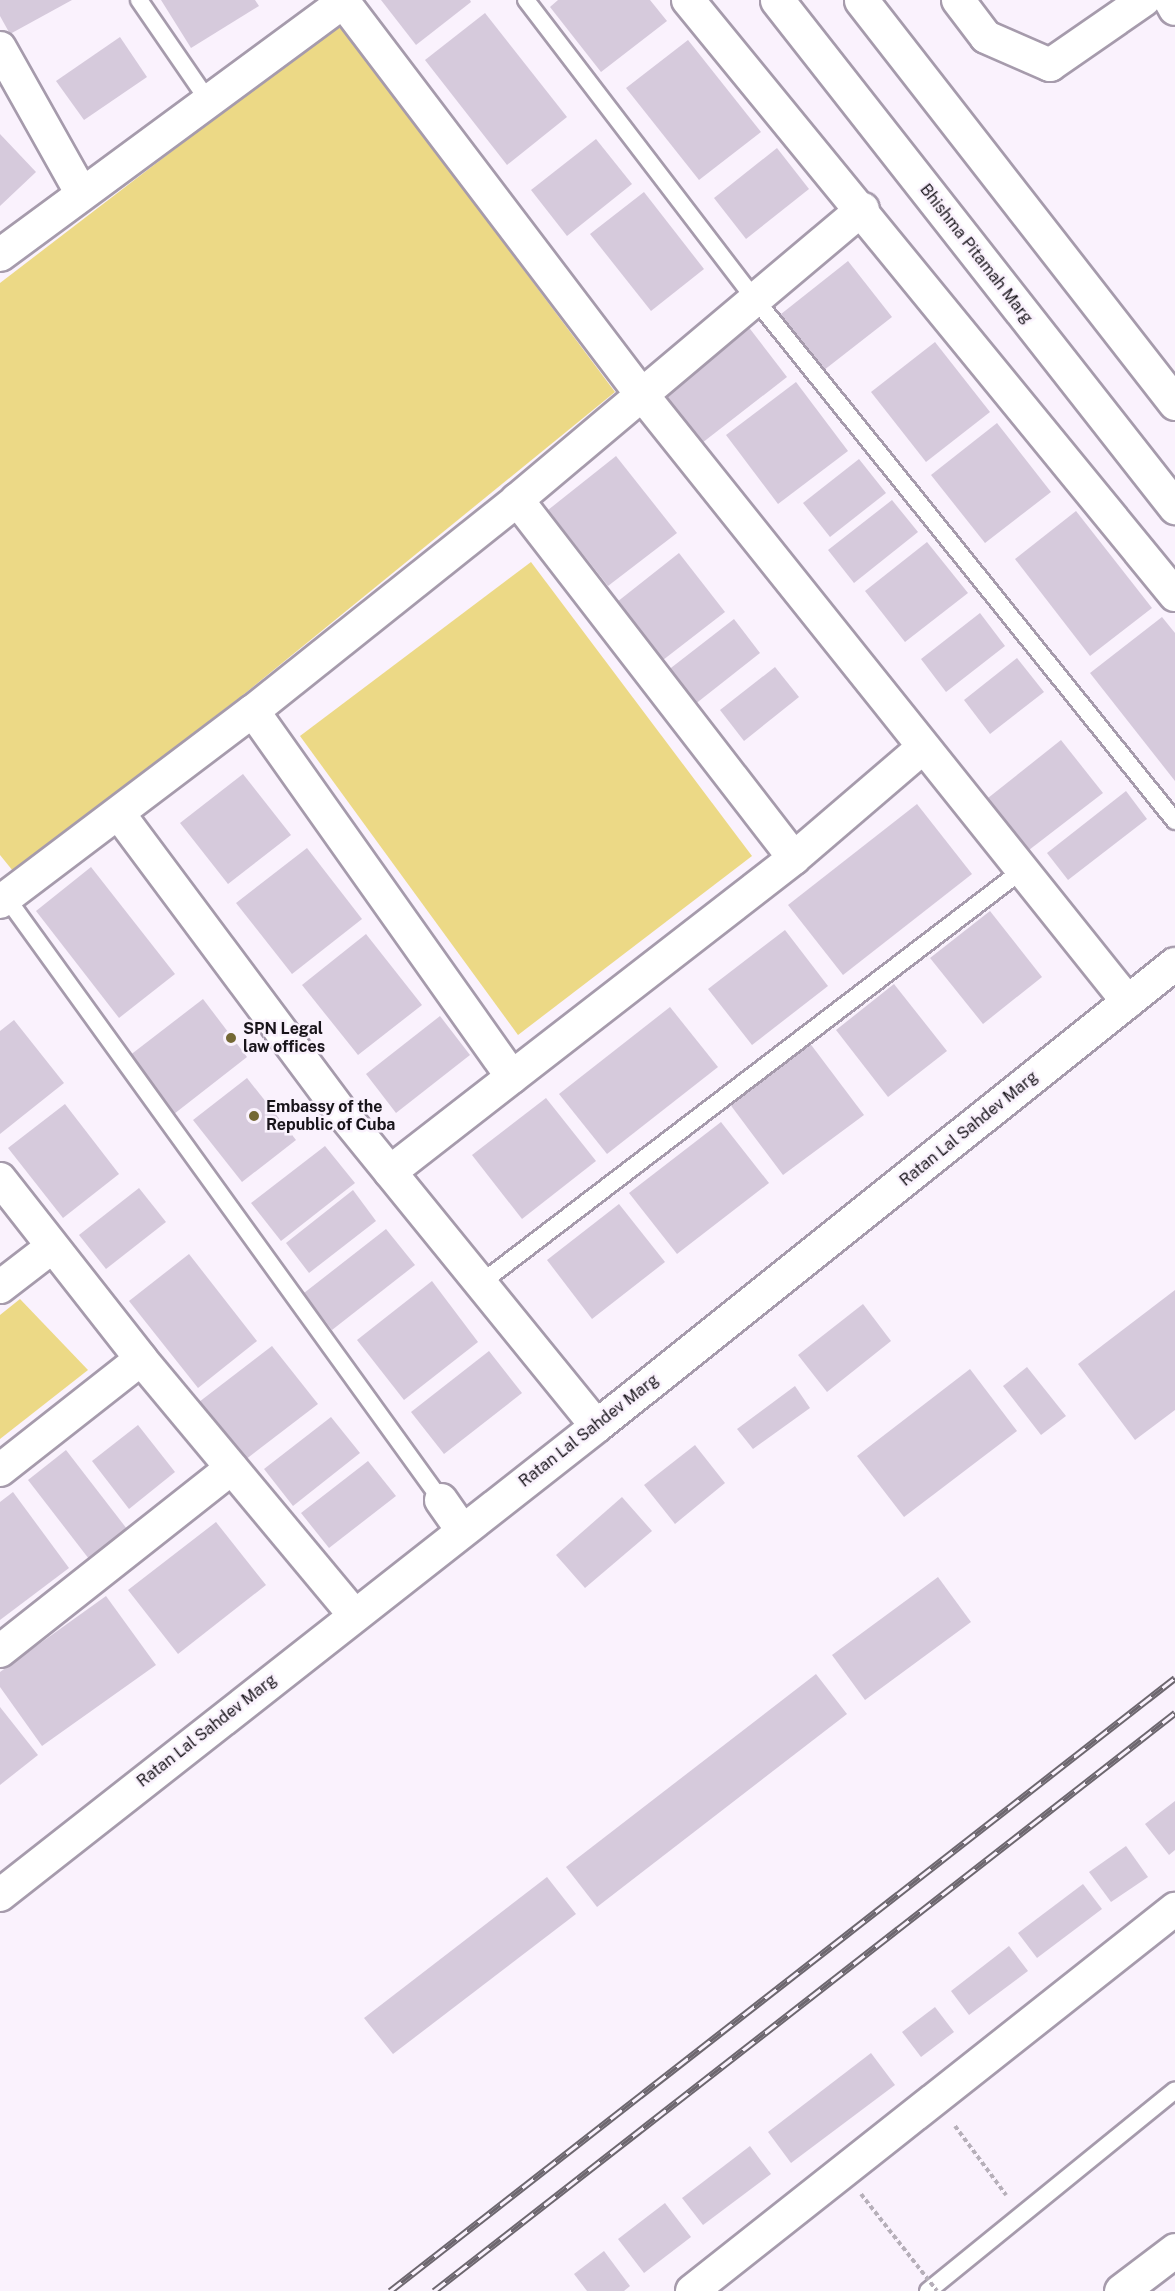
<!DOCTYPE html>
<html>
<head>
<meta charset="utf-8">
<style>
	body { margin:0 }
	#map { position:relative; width:1175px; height:2291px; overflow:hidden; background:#faf2fd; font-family:"Public Sans",sans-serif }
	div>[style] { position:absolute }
	.green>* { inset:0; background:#ecd986 }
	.building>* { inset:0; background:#d6cadc }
	.path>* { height:4px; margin-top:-2px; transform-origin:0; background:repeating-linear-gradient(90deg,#b6afb9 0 4.5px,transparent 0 7.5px) }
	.roads { filter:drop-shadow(2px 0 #a69bac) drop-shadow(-2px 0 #a69bac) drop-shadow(0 2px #a69bac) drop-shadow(0 -2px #a69bac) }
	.lane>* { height:16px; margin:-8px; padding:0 8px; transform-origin:8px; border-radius:8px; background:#fff }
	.street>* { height:32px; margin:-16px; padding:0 16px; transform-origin:16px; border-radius:16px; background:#fff }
	.secondary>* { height:33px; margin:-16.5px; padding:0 16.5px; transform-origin:16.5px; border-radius:16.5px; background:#fff }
	.highway>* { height:33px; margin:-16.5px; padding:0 16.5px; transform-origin:16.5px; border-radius:16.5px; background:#fff }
	.rail>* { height:7px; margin-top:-3.5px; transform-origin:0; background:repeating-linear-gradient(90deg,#faf2fd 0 14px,#6d676f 0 28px); box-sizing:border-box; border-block:2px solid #6d676f }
	.path-bridge>* { height:4px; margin-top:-2px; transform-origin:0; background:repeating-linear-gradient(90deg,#b6afb9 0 4.5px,transparent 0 7.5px) }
	.dots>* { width:16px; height:16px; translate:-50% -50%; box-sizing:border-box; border:3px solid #faf2fd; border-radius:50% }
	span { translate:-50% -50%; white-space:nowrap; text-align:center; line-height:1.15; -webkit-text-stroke:5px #faf2fd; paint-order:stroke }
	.street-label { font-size:16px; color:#19151b }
	.poi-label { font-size:16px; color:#19151b; font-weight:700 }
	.left { translate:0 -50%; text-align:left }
</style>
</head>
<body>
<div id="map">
	<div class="green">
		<i style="clip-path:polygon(339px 23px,615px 392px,243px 695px,13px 871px,0 855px,0 283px)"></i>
		<i style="clip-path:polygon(531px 562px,752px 856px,518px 1035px,300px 736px)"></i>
		<i style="clip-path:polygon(20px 1299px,88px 1370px,0 1439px,0 1315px)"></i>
	</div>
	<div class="building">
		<i style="clip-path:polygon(0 0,72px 0,10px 34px,0 16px)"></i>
		<i style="clip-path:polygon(161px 0,255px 0,259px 6px,191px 48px)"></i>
		<i style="clip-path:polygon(381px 0,470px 0,471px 2px,416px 45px)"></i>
		<i style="clip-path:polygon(558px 0,650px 0,667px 21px,601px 72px,550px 7px)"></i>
		<i style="clip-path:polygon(485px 13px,567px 117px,507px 165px,425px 60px)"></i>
		<i style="clip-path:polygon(120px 37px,147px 77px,84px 120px,56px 81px)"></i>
		<i style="clip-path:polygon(688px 40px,761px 132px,699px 180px,626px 88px)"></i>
		<i style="clip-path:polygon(0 134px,36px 172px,0 206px)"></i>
		<i style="clip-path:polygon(596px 139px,632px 184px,567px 236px,531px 190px)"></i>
		<i style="clip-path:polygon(777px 148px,809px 189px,746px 239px,714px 198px)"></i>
		<i style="clip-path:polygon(644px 192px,704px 269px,651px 311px,590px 234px)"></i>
		<i style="clip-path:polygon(848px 261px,892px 317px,819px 374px,776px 318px)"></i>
		<i style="clip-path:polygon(747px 325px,787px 377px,702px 443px,662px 392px)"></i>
		<i style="clip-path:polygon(935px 342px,990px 412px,926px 462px,871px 392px)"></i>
		<i style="clip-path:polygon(796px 382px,848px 451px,778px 504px,726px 435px)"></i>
		<i style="clip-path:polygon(997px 423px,1051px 492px,985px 543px,931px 475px)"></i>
		<i style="clip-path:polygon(616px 456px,677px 533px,608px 586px,548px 510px)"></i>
		<i style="clip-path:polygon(859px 459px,886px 493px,830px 537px,803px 503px)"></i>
		<i style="clip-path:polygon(892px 500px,918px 532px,854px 583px,828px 550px)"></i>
		<i style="clip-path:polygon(1076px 511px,1152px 608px,1090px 656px,1015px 559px)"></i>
		<i style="clip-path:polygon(927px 542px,968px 593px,905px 642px,865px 591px)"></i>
		<i style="clip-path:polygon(679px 553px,725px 612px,663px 660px,617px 602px)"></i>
		<i style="clip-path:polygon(980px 613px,1005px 646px,946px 692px,921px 659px)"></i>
		<i style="clip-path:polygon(1162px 617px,1175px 633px,1175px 781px,1090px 673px)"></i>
		<i style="clip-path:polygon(734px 619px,760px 653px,694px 705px,667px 671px)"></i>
		<i style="clip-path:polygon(1017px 658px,1044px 692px,990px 734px,964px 700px)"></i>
		<i style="clip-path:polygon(775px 667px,799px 697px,744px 741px,720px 710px)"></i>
		<i style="clip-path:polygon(1061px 740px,1103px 793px,1029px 850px,988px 798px)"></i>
		<i style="clip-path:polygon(243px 774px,291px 835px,228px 884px,180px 823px)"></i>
		<i style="clip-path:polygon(1126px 791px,1147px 819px,1068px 880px,1047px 853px)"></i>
		<i style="clip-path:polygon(917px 804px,972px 874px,843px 975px,788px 905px)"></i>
		<i style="clip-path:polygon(307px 848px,362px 919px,292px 974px,236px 903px)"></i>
		<i style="clip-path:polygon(91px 867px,175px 974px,119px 1018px,36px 911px)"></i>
		<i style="clip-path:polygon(990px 911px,1042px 977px,983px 1024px,930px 958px)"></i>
		<i style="clip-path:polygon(785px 930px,828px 986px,752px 1045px,708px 989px)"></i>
		<i style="clip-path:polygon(366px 934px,422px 1005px,358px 1055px,302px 985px)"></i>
		<i style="clip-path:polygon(894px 984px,947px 1051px,888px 1097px,836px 1030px)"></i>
		<i style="clip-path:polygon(203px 999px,247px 1057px,174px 1114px,129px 1056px)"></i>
		<i style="clip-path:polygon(670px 1007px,718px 1067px,607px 1154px,559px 1094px)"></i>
		<i style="clip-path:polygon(440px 1016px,470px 1055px,396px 1113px,366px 1074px)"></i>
		<i style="clip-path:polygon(14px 1020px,64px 1083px,0 1134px,0 1031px)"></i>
		<i style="clip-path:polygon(809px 1042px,864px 1115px,783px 1175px,729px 1103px)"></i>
		<i style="clip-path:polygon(247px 1078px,296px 1140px,242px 1182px,193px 1120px)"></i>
		<i style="clip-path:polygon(546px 1098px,596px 1161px,522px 1219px,472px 1155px)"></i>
		<i style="clip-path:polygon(65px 1104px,119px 1174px,63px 1218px,8px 1148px)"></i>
		<i style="clip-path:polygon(721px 1122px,769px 1183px,677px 1254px,629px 1193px)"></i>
		<i style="clip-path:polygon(325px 1146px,355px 1183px,281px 1241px,251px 1203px)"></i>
		<i style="clip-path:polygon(139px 1188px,166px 1222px,106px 1269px,79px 1235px)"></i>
		<i style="clip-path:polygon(353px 1190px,376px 1221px,309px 1273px,286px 1243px)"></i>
		<i style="clip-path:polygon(619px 1204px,665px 1262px,592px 1319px,547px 1260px)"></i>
		<i style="clip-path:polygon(386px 1229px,415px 1265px,332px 1330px,304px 1293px)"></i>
		<i style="clip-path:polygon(189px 1254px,257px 1341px,198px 1388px,129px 1301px)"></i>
		<i style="clip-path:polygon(432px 1281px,478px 1342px,404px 1400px,357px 1340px)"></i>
		<i style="clip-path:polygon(1175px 1290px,1175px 1410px,1135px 1440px,1078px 1364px)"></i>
		<i style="clip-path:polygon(863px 1304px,891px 1341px,827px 1392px,798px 1355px)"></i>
		<i style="clip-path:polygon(272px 1346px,318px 1404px,245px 1460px,199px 1402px)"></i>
		<i style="clip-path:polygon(489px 1351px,522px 1393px,444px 1454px,411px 1412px)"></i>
		<i style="clip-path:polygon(1027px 1367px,1066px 1416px,1041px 1435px,1003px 1386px)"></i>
		<i style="clip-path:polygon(970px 1369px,1017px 1431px,904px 1517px,857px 1456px)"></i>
		<i style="clip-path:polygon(795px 1386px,810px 1408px,753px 1449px,737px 1429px)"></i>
		<i style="clip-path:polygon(331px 1417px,360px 1453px,293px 1506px,264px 1469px)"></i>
		<i style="clip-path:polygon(138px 1425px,175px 1472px,129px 1509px,92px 1461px)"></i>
		<i style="clip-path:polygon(695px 1445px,725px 1483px,675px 1524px,644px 1485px)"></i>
		<i style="clip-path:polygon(66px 1450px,127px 1529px,89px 1559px,28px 1480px)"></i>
		<i style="clip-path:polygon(368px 1461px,396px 1496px,329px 1548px,301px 1513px)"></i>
		<i style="clip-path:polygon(13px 1492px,69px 1568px,0 1620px,0 1502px)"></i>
		<i style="clip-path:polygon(622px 1497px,652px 1531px,585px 1588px,556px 1555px)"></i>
		<i style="clip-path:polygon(216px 1522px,266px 1585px,178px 1654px,128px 1590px)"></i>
		<i style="clip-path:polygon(938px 1577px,971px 1622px,865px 1700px,832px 1655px)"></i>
		<i style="clip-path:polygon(106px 1596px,156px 1665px,42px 1746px,0 1687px,0 1672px)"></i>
		<i style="clip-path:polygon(816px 1674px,847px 1714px,597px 1907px,566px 1867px)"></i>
		<i style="clip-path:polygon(0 1707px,38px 1755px,0 1785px)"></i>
		<i style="clip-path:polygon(1175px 1801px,1175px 1850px,1169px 1855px,1145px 1824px)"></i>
		<i style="clip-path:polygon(1126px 1846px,1148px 1877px,1111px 1902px,1089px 1872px)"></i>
		<i style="clip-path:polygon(547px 1877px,576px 1914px,393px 2054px,364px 2018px)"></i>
		<i style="clip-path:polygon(1083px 1884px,1102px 1909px,1037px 1958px,1018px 1933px)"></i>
		<i style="clip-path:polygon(1009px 1946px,1028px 1971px,969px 2015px,951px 1991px)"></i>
		<i style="clip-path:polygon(935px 2007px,954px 2032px,921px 2057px,902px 2032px)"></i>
		<i style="clip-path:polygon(871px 2053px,895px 2085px,791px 2163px,768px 2132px)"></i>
		<i style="clip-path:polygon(750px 2146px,771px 2174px,703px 2225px,682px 2198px)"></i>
		<i style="clip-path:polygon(665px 2203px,691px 2237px,644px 2273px,618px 2239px)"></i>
		<i style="clip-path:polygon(604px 2251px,630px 2286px,624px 2291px,587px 2291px,574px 2274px)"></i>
	</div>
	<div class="path">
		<i style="left:955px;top:2126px;width:86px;rotate:53.5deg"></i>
	</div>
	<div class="roads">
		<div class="lane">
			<i style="left:139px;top:0;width:124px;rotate:55.5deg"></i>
			<i style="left:526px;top:0;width:377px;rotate:52.6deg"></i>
			<i style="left:755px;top:299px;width:670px;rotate:51.18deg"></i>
			<i style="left:6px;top:897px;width:744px;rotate:54.19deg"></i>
			<i style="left:481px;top:1283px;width:679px;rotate:-37.34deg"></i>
			<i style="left:928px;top:2291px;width:318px;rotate:-39.1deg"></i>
		</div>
		<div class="street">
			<i style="left:342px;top:0;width:492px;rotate:52.8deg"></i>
			<i style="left:640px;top:392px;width:781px;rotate:51.34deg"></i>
			<i style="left:688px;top:0;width:769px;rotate:50.7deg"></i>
			<i style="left:958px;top:0;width:46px;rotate:52.9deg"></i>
			<i style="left:986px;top:37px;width:70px;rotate:23.6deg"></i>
			<i style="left:1050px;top:65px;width:114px;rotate:-34.7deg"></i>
			<i style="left:1170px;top:0;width:10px;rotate:61deg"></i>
			<i style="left:0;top:48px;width:167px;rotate:60.7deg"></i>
			<i style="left:0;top:255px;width:430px;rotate:-36.4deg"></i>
			<i style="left:253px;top:711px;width:448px;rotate:54.7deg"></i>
			<i style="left:512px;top:1077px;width:357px;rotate:-37.8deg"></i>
			<i style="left:794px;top:858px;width:453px;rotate:-127.7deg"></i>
			<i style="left:119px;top:814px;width:374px;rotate:53.3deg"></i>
			<i style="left:343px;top:1114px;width:402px;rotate:50.9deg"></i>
			<i style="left:794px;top:858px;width:167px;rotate:-40.6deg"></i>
			<i style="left:0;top:902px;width:317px;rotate:-37.1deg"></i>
			<i style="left:253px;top:711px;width:338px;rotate:-38.6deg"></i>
			<i style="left:517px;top:500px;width:452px;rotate:-40.1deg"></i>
			<i style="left:390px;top:1172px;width:155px;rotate:-37.9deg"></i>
			<i style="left:0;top:1179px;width:229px;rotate:51.9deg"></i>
			<i style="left:141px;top:1359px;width:333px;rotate:50.2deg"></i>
			<i style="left:0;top:1287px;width:66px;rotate:-37.6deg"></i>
			<i style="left:0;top:1470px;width:179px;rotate:-38.2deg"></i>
			<i style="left:441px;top:1500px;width:37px;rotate:55deg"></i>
			<i style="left:0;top:1651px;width:295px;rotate:-38.3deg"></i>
			<i style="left:0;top:1895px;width:759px;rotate:-38.15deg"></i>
			<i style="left:597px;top:1426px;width:740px;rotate:-38.64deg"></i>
			<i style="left:692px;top:2291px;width:616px;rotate:-38.34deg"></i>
		</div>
		<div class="secondary">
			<i style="left:777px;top:0;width:645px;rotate:51.87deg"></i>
			<i style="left:861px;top:0;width:511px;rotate:52.08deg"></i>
		</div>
		<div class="highway">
			<i style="left:1121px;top:2291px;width:68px;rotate:-37.2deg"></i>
		</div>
	</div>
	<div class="rail">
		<i style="left:390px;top:2291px;width:996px;rotate:-37.99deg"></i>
		<i style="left:434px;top:2291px;width:940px;rotate:-37.96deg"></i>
	</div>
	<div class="path-bridge">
		<i style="left:861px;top:2194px;width:123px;rotate:51.9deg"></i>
	</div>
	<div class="dots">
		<i style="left:231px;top:1038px;background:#746835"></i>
		<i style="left:254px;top:1116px;background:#746835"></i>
	</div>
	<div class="street-label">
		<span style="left:976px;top:254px;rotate:52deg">Bhishma Pitamah Marg</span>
		<span style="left:969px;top:1129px;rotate:-39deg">Ratan Lal Sahdev Marg</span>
		<span style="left:589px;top:1431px;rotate:-38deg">Ratan Lal Sahdev Marg</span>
		<span style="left:207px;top:1731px;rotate:-38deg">Ratan Lal Sahdev Marg</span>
	</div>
	<div class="poi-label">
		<span class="left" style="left:243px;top:1038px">SPN Legal<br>law offices</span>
		<span class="left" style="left:266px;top:1116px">Embassy of the<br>Republic of Cuba</span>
	</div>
</div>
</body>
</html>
